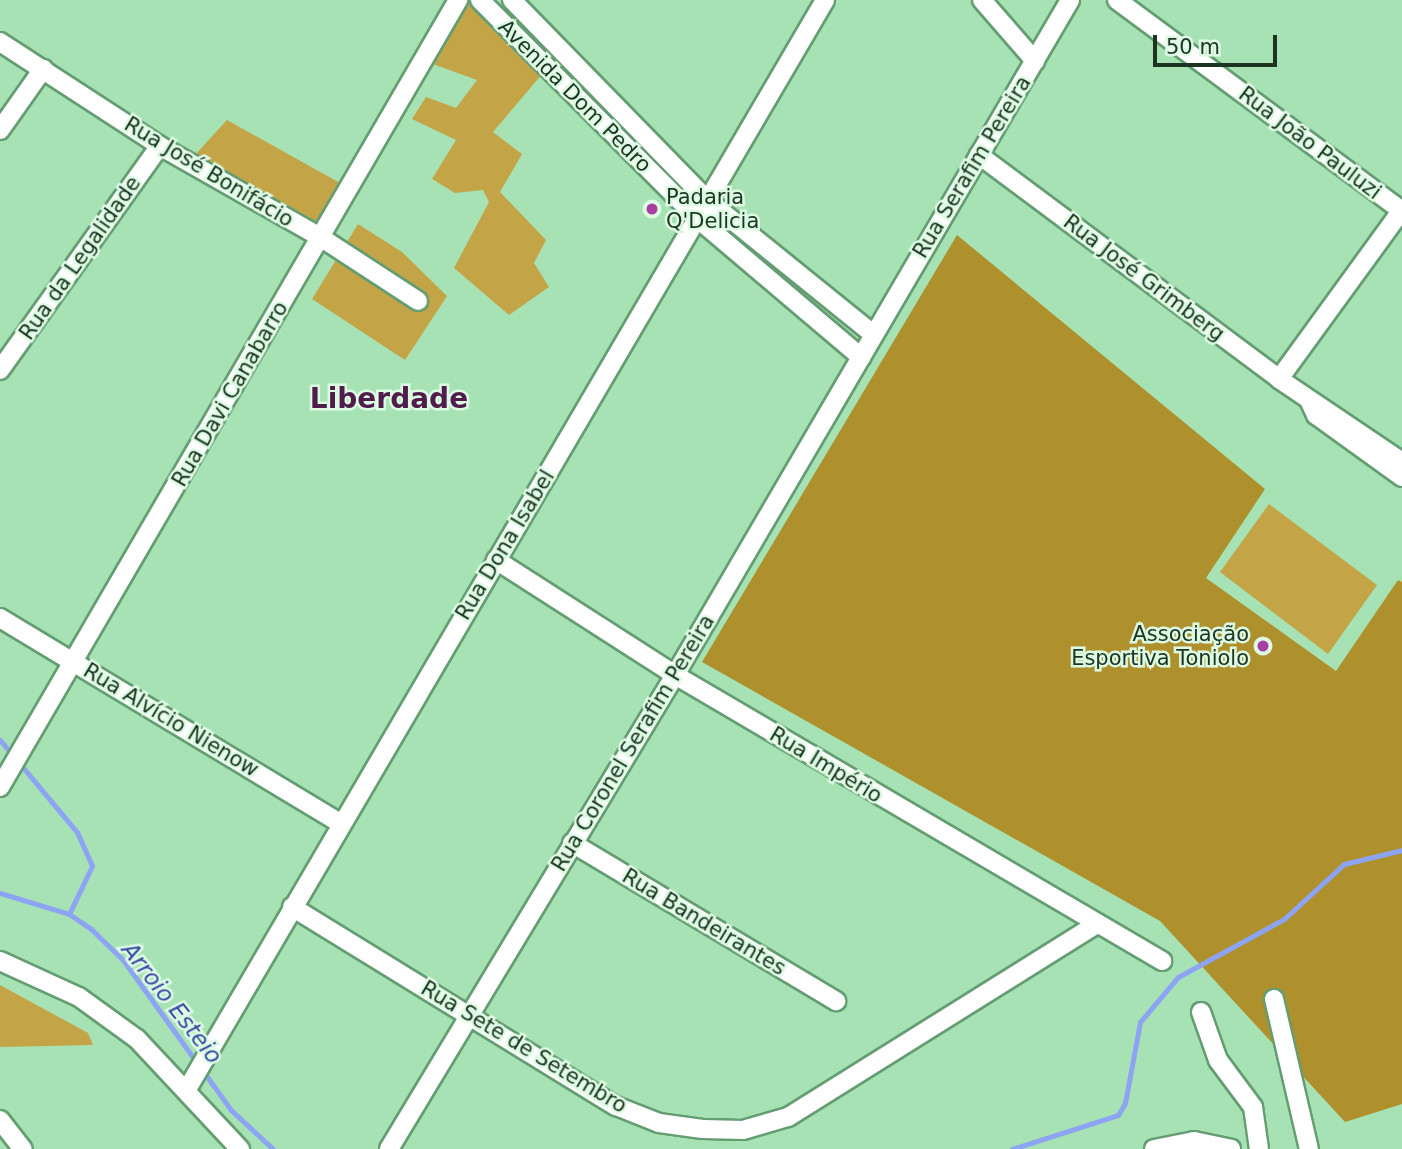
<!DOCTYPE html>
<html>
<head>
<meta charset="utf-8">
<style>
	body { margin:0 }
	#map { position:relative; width:1402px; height:1149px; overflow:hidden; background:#a7e2b4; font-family:"DejaVu Sans",sans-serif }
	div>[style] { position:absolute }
	.green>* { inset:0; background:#c3a548 }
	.forest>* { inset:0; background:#ae902c }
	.stream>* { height:5px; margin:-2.5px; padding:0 2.5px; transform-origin:2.5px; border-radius:2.5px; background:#8da4f4 }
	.roads { filter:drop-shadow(2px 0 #649d72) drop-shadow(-2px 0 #649d72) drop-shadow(0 2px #649d72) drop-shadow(0 -2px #649d72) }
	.minor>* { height:18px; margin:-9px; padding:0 9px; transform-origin:9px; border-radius:9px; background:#fff }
	.dots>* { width:19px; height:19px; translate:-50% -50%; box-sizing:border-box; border:4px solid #ddfbe3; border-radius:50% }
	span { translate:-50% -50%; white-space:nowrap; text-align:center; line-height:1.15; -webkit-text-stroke:5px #ddfbe3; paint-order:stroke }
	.street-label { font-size:21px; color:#1d3423 }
	.poi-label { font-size:21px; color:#1d3423 }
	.left { translate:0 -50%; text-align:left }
	.right { translate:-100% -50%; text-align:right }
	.water-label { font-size:23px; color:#394aa6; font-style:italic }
	.district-label { font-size:28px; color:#4f1c4b; font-weight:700 }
	.scale { position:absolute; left:1153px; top:35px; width:124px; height:32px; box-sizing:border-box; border:4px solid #1d3423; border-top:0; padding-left:9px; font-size:21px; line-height:24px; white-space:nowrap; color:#1d3423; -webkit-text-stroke:5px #ddfbe3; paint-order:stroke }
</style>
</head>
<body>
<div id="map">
	<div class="green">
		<i style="clip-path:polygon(466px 0,480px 0,543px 73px,493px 132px,522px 154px,500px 192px,546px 240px,534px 263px,549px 287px,509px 315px,454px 268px,489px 202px,483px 190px,455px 193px,432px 179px,456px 140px,412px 119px,426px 97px,456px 108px,477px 80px,430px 63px)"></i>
		<i style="clip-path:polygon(227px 120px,340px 183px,314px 225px,194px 156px)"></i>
		<i style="clip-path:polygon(358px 224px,402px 252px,447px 296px,405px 360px,312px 299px)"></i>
		<i style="clip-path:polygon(1269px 504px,1377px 585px,1328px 654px,1220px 572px)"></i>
		<i style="clip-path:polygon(0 985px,88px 1033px,93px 1045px,0 1047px)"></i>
	</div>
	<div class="forest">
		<i style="clip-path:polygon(957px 235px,1265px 489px,1206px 578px,1336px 671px,1398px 580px,1402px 582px,1402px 1104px,1345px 1122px,1160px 921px,702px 662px)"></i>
	</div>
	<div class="stream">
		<i style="left:0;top:740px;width:120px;rotate:50.1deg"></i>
		<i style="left:77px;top:832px;width:37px;rotate:66deg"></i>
		<i style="left:92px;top:866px;width:53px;rotate:115.6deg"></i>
		<i style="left:0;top:893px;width:72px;rotate:16.9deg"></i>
		<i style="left:69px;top:914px;width:27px;rotate:34deg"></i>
		<i style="left:91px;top:929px;width:45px;rotate:44.1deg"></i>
		<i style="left:123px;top:960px;width:127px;rotate:54.3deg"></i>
		<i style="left:203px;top:1071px;width:48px;rotate:54.3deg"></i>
		<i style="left:231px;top:1110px;width:57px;rotate:42.9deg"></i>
		<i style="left:1012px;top:1149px;width:111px;rotate:-17.8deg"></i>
		<i style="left:1118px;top:1115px;width:14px;rotate:-60deg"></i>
		<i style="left:1125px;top:1103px;width:82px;rotate:-79.5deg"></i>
		<i style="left:1140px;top:1022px;width:59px;rotate:-49.8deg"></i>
		<i style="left:1178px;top:977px;width:121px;rotate:-28.7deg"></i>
		<i style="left:1284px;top:919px;width:81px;rotate:-42.5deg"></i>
		<i style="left:1344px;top:864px;width:60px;rotate:-13.6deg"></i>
	</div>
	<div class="roads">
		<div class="minor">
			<i style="left:480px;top:0;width:309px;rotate:45.1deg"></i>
			<i style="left:698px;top:219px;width:214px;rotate:40.3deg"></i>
			<i style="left:512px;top:0;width:279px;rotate:45.7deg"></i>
			<i style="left:707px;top:200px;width:213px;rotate:38.9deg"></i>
			<i style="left:982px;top:0;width:81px;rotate:49deg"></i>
			<i style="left:1117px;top:0;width:355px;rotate:36.5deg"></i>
			<i style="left:0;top:42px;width:191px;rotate:33deg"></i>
			<i style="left:160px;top:146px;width:184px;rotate:29.6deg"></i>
			<i style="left:320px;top:237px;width:117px;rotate:33.1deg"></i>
			<i style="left:0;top:130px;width:75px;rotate:-54.8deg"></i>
			<i style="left:979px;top:155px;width:374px;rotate:36.7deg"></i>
			<i style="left:1279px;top:379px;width:148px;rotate:34deg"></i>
			<i style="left:0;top:370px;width:275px;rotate:-54.5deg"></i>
			<i style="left:1279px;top:379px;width:209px;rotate:-54deg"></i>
			<i style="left:1309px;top:400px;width:17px;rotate:65deg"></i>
			<i style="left:1316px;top:415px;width:106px;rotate:35.8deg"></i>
			<i style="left:496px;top:560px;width:213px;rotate:32.7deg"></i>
			<i style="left:675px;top:675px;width:565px;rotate:30.42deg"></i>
			<i style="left:0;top:618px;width:398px;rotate:31.1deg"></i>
			<i style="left:0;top:787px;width:911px;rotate:-59.8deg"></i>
			<i style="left:572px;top:843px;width:308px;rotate:30.9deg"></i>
			<i style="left:292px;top:907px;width:380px;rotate:31.6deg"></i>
			<i style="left:616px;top:1106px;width:46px;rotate:21.6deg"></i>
			<i style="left:659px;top:1123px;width:44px;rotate:7.8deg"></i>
			<i style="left:703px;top:1129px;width:40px;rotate:1.4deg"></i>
			<i style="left:743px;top:1130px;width:47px;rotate:-16.1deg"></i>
			<i style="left:788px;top:1117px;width:362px;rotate:-32deg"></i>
			<i style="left:0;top:961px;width:87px;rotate:24.5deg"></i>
			<i style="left:79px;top:997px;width:72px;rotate:35.9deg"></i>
			<i style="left:137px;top:1039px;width:151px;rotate:46.9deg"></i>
			<i style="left:1274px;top:999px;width:154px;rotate:76.9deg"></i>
			<i style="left:1201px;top:1012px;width:51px;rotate:70.5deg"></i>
			<i style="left:1218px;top:1060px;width:59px;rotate:53.3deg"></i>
			<i style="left:1253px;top:1107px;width:42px;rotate:81.9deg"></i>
			<i style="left:186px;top:1091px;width:1264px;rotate:-59.64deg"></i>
			<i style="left:0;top:1120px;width:37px;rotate:52deg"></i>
			<i style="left:389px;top:1149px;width:554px;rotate:-58.89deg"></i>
			<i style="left:675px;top:675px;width:782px;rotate:-59.66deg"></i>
			<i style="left:1154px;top:1149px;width:41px;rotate:-11.3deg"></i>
			<i style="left:1194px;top:1141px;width:38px;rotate:12deg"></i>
		</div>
	</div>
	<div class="dots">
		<i style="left:652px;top:209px;background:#a83e9f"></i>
		<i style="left:1263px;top:646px;background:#a83e9f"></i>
	</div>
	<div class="street-label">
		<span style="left:575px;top:96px;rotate:45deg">Avenida Dom Pedro</span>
		<span style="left:1310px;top:143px;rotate:37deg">Rua João Pauluzi</span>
		<span style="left:972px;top:167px;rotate:-59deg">Rua Serafim Pereira</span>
		<span style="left:209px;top:172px;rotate:31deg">Rua José Bonifácio</span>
		<span style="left:80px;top:258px;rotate:-55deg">Rua da Legalidade</span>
		<span style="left:1144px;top:278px;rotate:37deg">Rua José Grimberg</span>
		<span style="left:230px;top:394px;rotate:-60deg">Rua Davi Canabarro</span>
		<span style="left:505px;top:545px;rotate:-59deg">Rua Dona Isabel</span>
		<span style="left:171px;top:720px;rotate:31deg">Rua Alvício Nienow</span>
		<span style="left:633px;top:743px;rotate:-59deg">Rua Coronel Serafim Pereira</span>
		<span style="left:826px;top:765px;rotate:31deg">Rua Império</span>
		<span style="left:704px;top:922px;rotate:31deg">Rua Bandeirantes</span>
		<span style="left:524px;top:1047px;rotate:31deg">Rua Sete de Setembro</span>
	</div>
	<div class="poi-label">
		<span class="left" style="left:666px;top:209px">Padaria<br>Q'Delicia</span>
		<span class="right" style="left:1249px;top:646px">Associação<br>Esportiva Toniolo</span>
	</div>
	<div class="water-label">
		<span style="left:172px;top:1003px;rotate:52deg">Arroio Esteio</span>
	</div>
	<div class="district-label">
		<span style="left:389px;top:399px">Liberdade</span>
	</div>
	<div class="scale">50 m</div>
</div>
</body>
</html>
